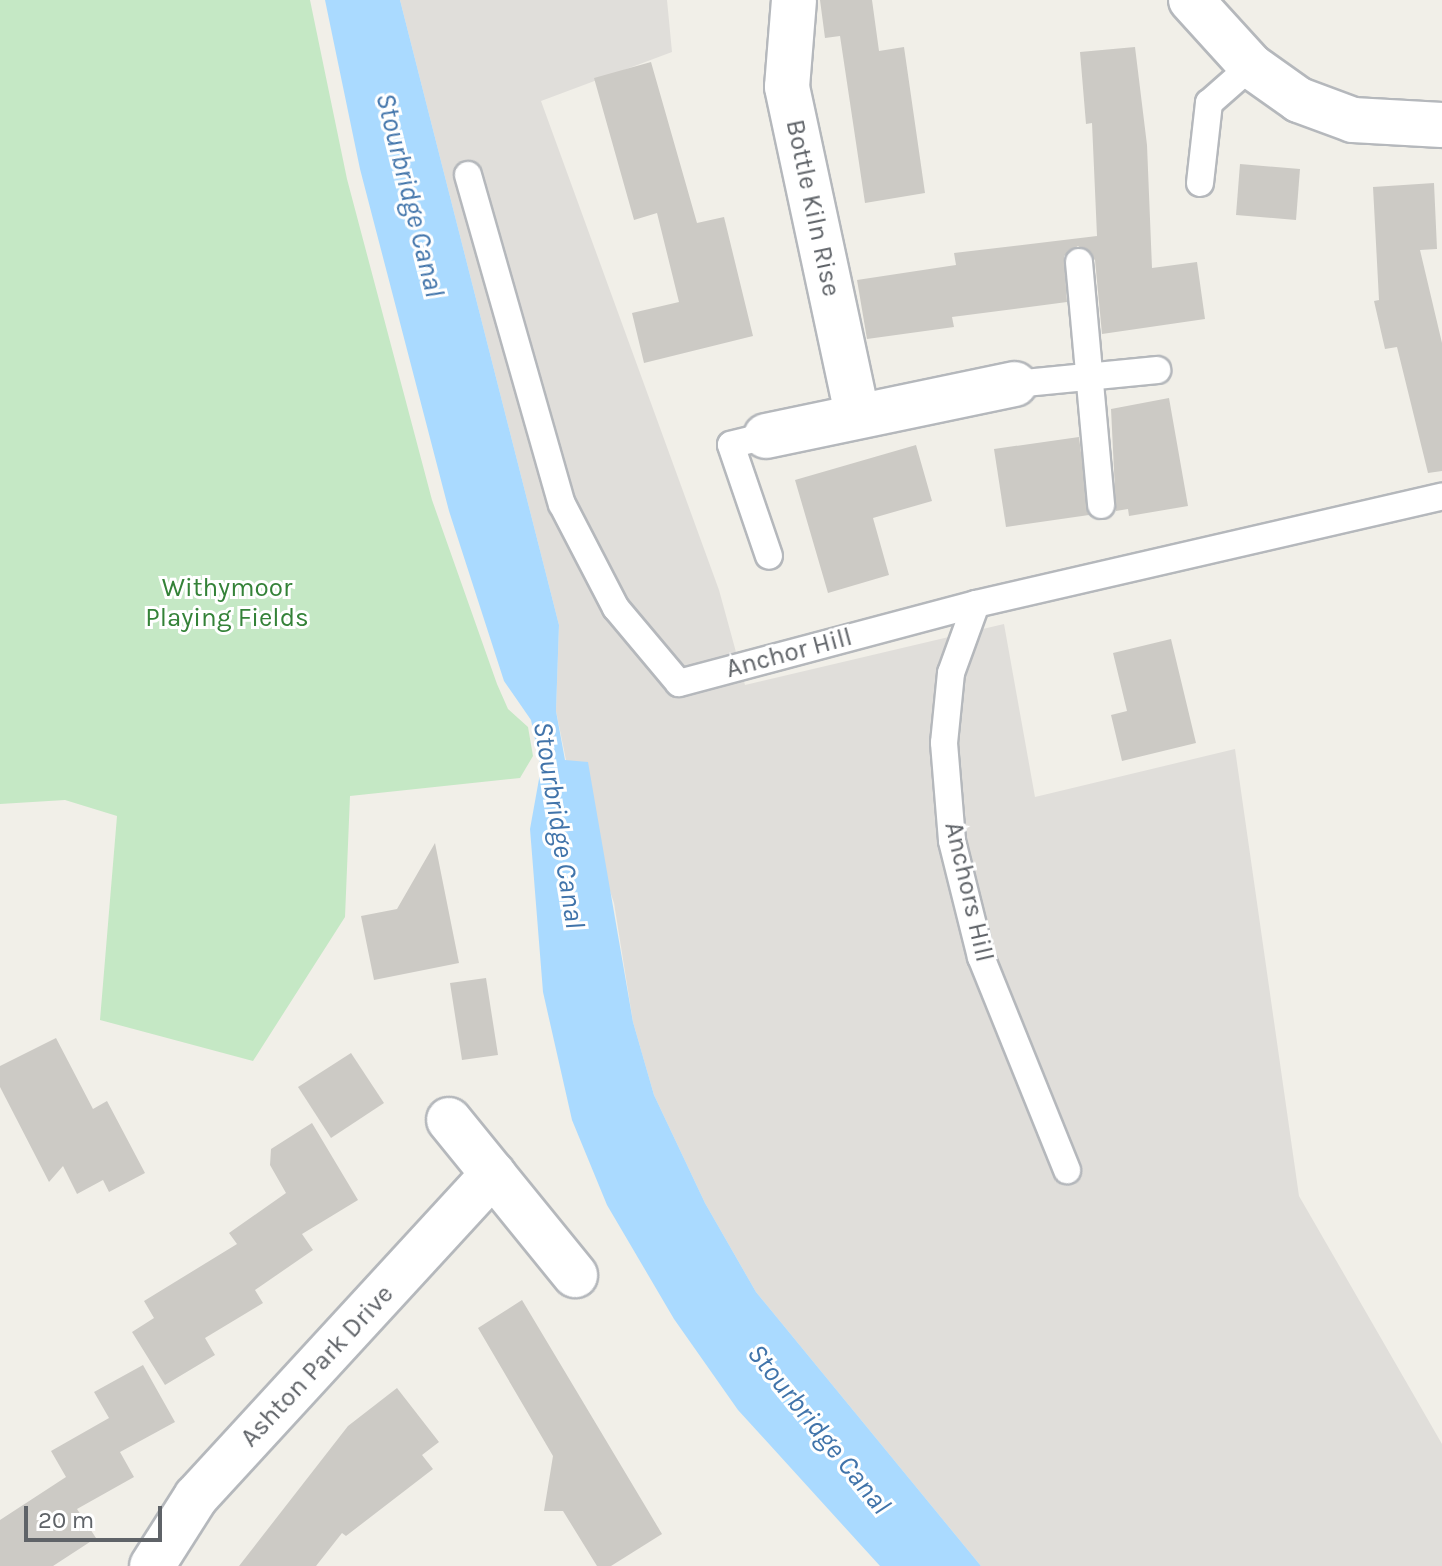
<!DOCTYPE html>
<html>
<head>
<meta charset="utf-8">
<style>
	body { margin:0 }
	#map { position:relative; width:1442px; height:1566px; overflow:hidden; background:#f1efe8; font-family:Karla,sans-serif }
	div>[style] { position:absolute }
	.industrial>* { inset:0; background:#e0deda }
	.green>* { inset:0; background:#c5e8c5 }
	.water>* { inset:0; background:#aadaff }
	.building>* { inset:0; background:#cccac5 }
	.roads { filter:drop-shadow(2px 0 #b5b8bc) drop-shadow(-2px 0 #b5b8bc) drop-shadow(0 2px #b5b8bc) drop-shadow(0 -2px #b5b8bc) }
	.service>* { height:26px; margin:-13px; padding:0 13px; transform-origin:13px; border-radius:13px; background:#fff }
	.minor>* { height:44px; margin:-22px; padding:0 22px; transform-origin:22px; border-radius:22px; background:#fff }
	span { translate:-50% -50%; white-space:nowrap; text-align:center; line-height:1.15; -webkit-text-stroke:6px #fff; paint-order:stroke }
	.street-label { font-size:26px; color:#5f6368 }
	.park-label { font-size:26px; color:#348238 }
	.water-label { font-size:28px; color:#4174aa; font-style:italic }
	.scale { position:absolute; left:24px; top:1506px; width:138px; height:36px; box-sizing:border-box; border:4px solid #5f6368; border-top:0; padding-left:10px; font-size:24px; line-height:28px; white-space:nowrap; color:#5f6368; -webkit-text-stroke:6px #fff; paint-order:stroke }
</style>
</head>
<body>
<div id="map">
	<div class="industrial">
		<i style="clip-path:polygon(400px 0,667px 0,672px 52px,541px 101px,719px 590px,745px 685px,1004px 624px,1035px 797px,1235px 749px,1299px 1196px,1442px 1444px,1442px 1566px,981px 1566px,756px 1292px,705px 1203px,654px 1095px,633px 1022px,614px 903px,566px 760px,556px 711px,559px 625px)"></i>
	</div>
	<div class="green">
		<i style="clip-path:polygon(0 0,310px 0,347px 179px,432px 500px,497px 684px,508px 709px,528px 727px,533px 756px,520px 778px,350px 796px,345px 917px,253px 1061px,100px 1020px,117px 816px,65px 800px,0 804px)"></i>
	</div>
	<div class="water">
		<i style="clip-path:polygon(325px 0,400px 0,559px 625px,556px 711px,565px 760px,588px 762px,633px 1022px,654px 1095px,705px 1203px,756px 1292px,981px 1566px,880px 1566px,738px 1410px,674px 1319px,607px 1205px,572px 1120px,543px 992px,530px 829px,541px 768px,531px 720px,504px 681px,449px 511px,360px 169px)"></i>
	</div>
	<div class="building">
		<i style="clip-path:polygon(820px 0,872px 0,879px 51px,904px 47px,925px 193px,865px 203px,840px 36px,825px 38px)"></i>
		<i style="clip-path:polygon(1135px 47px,1147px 145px,1152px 268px,1197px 262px,1205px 319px,1102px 334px,1095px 260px,1078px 246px,1064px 256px,1067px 302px,952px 317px,954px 327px,867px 339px,857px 280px,956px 265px,954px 253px,1097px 236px,1092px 123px,1086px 124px,1080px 52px)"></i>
		<i style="clip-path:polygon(651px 62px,697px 223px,724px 217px,753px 336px,644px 363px,632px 313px,679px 302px,657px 213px,634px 220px,594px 78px)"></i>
		<i style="clip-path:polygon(1240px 164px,1300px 169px,1296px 220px,1236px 215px)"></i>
		<i style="clip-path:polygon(1434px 183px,1437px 249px,1420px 250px,1442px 343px,1442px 471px,1428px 473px,1397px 347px,1385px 349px,1374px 301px,1379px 300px,1373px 187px)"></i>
		<i style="clip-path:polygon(1169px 398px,1188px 506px,1129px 516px,1128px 509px,1116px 511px,1111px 409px)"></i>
		<i style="clip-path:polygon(1079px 437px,1089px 515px,1006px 527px,994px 449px)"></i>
		<i style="clip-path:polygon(916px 445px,932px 501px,873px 518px,889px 575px,828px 593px,795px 480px)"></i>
		<i style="clip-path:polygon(1171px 639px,1196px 743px,1122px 761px,1111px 715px,1127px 711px,1113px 653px)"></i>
		<i style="clip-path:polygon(435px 843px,459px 963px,374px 980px,361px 916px,397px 909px)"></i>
		<i style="clip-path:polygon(486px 978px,498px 1055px,462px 1060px,450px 983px)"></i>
		<i style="clip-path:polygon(56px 1038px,93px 1109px,107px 1101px,145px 1173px,109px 1192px,103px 1180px,77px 1194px,63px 1166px,49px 1182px,0 1087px,0 1066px)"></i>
		<i style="clip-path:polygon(351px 1053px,384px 1103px,331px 1138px,298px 1087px)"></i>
		<i style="clip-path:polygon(312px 1123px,358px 1200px,302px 1234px,313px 1250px,255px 1290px,263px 1303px,205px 1338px,215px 1355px,165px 1385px,132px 1332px,154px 1318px,144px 1301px,237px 1244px,229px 1233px,286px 1193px,270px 1165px,271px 1149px)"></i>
		<i style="clip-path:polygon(522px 1300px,662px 1534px,611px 1566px,597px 1566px,563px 1511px,544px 1511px,553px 1456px,478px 1328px)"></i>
		<i style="clip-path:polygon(143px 1365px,175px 1422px,120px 1452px,134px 1477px,77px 1509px,96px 1538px,53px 1566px,0 1566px,0 1520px,66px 1477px,51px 1451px,109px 1418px,94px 1392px)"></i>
		<i style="clip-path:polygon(397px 1388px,439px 1442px,422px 1455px,433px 1469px,346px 1536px,342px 1533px,316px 1566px,239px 1566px,348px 1426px)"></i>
	</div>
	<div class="roads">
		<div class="service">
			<i style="left:468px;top:175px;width:342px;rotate:74.1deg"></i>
			<i style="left:562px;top:504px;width:117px;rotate:62.6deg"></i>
			<i style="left:616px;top:608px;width:98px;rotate:50deg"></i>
			<i style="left:679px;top:683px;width:307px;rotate:-14.9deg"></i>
			<i style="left:976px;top:604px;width:478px;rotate:-13deg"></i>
			<i style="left:1200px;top:183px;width:81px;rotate:-83.6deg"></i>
			<i style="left:1209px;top:103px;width:56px;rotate:-41.4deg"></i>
			<i style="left:1079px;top:262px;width:244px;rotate:84.8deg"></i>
			<i style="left:1015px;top:384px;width:143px;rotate:-5.6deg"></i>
			<i style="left:766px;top:436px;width:36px;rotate:166deg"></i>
			<i style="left:731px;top:445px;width:117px;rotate:71.1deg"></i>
			<i style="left:976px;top:604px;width:73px;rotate:109.9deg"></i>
			<i style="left:951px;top:673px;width:70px;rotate:95.7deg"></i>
			<i style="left:944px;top:743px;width:98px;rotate:85.3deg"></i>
			<i style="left:952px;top:841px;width:120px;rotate:76deg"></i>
			<i style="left:981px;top:957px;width:230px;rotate:68deg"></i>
		</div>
		<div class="minor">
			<i style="left:794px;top:0;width:87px;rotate:94.6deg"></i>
			<i style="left:787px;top:87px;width:334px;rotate:77.9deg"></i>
			<i style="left:1191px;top:0;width:89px;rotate:47.7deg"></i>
			<i style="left:1251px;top:66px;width:59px;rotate:35.3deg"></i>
			<i style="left:1299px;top:100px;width:58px;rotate:20.3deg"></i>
			<i style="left:1353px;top:120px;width:89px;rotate:3.2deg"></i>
			<i style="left:766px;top:436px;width:254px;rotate:-11.8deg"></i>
			<i style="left:449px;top:1120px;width:200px;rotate:50.9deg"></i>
			<i style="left:152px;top:1566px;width:82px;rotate:-57.5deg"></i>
			<i style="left:196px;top:1497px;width:439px;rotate:-47.4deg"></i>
		</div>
	</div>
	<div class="street-label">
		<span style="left:813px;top:208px;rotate:78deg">Bottle Kiln Rise</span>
		<span style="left:789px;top:653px;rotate:-15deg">Anchor Hill</span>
		<span style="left:969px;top:892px;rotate:77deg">Anchors Hill</span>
		<span style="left:317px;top:1366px;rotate:-47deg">Ashton Park Drive</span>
	</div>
	<div class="park-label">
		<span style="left:227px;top:603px">Withymoor<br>Playing Fields</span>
	</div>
	<div class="water-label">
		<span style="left:410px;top:195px;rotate:76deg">Stourbridge Canal</span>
		<span style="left:559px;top:825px;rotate:81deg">Stourbridge Canal</span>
		<span style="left:819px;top:1429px;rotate:51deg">Stourbridge Canal</span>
	</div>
	<div class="scale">20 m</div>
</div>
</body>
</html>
